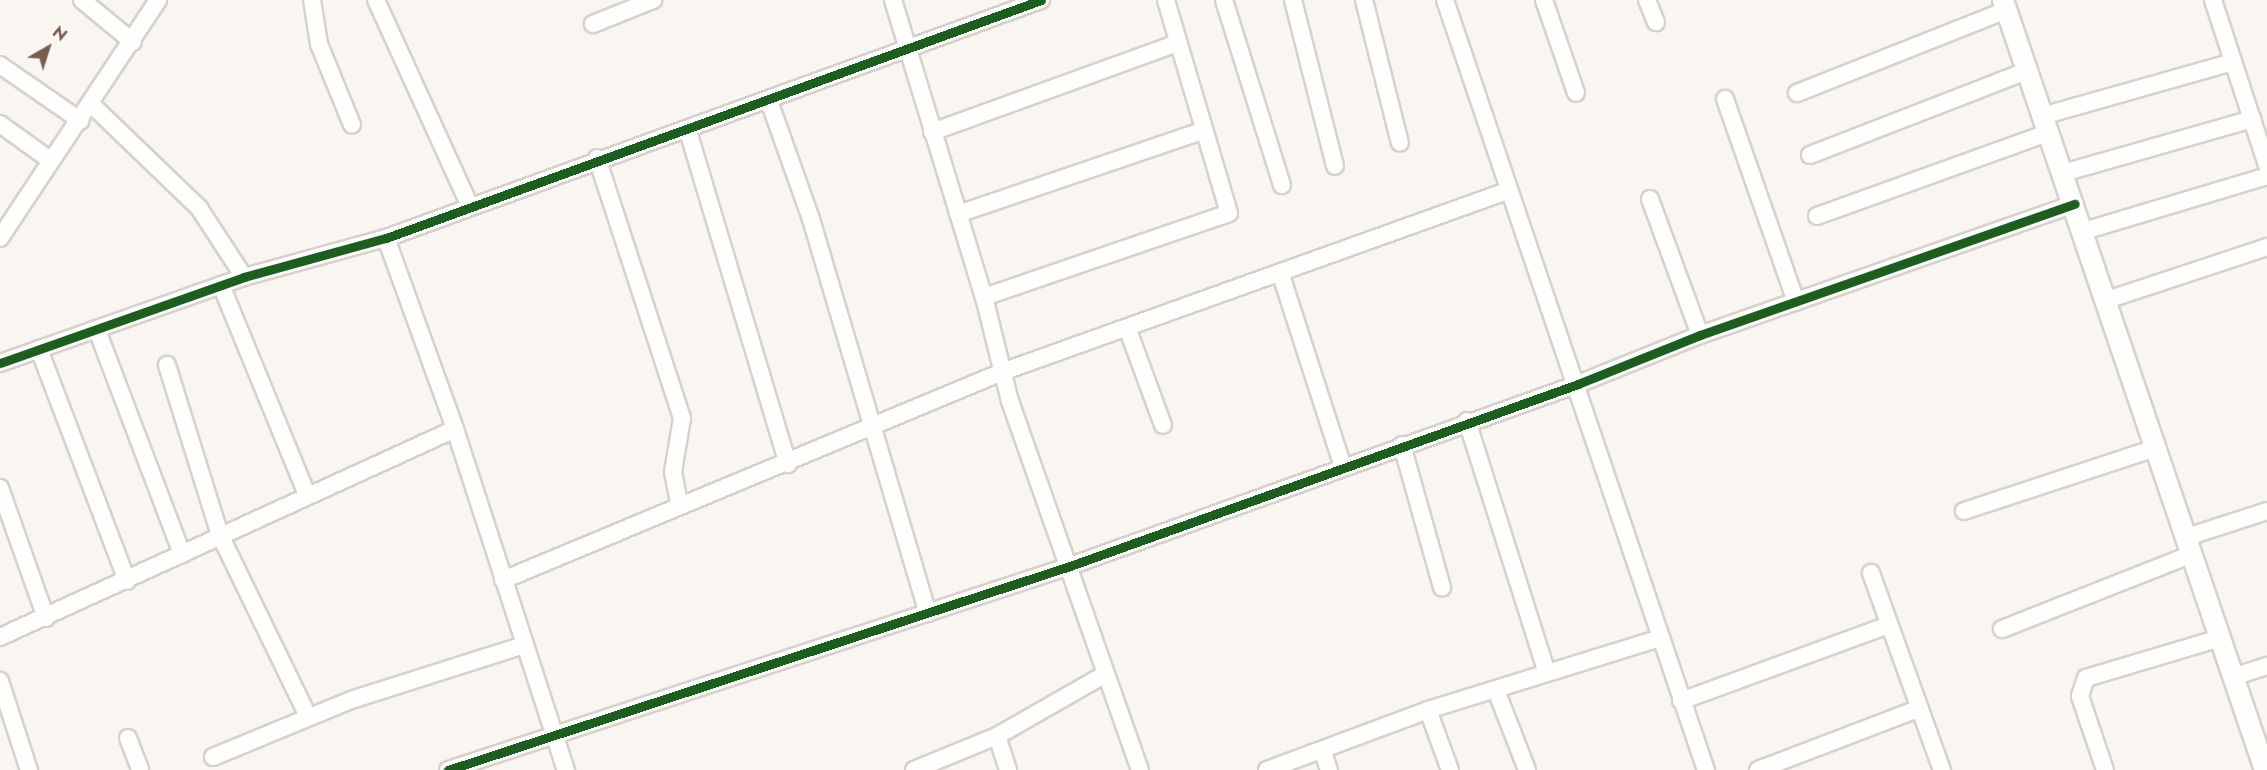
<!DOCTYPE html>
<html>
<head>
<meta charset="utf-8">
<style>
	body { margin:0 }
	#map { position:relative; width:2267px; height:770px; overflow:hidden; background:#f9f5f0; font-family:Jost,sans-serif }
	div>[style] { position:absolute }
	.roads { filter:drop-shadow(2px 0 #d7d1cb) drop-shadow(-2px 0 #d7d1cb) drop-shadow(0 2px #d7d1cb) drop-shadow(0 -2px #d7d1cb) }
	.minor>* { height:16px; margin:-8px; padding:0 8px; transform-origin:8px; border-radius:8px; background:#fefefd }
	.tertiary>* { height:20px; margin:-10px; padding:0 10px; transform-origin:10px; border-radius:10px; background:#fefefd }
	.cycleway>* { height:9px; margin:-4.5px; padding:0 4.5px; transform-origin:4.5px; border-radius:4.5px; background:#1b5e20 }
	span { translate:-50% -50%; white-space:nowrap; text-align:center; line-height:1.15; -webkit-text-stroke:6px #fffaf3; paint-order:stroke }
	.north { position:absolute; left:18px; top:18px; width:60px; height:60px; -webkit-text-stroke:4px #fffaf3; paint-order:stroke; rotate:39deg; font-size:16px; font-weight:700; line-height:24px; text-align:center; color:#7a5c4d }
	.north::after { content:''; display:block; margin:auto; width:21px; height:27px; background:#7a5c4d; clip-path:polygon(50% 0,100% 100%,50% 72%,0 100%) }
</style>
</head>
<body>
<div id="map">
	<div class="roads">
		<div class="minor">
			<i style="left:82px;top:0;width:66px;rotate:39.5deg"></i>
			<i style="left:312px;top:0;width:45px;rotate:81deg"></i>
			<i style="left:319px;top:44px;width:87px;rotate:67.8deg"></i>
			<i style="left:376px;top:0;width:226px;rotate:65.5deg"></i>
			<i style="left:893px;top:0;width:311px;rotate:73deg"></i>
			<i style="left:984px;top:297px;width:107px;rotate:76deg"></i>
			<i style="left:1010px;top:401px;width:391px;rotate:70.6deg"></i>
			<i style="left:1224px;top:0;width:194px;rotate:72.6deg"></i>
			<i style="left:1293px;top:0;width:171px;rotate:75.8deg"></i>
			<i style="left:1364px;top:0;width:147px;rotate:75.9deg"></i>
			<i style="left:1445px;top:0;width:813px;rotate:71.28deg"></i>
			<i style="left:1544px;top:0;width:98px;rotate:71deg"></i>
			<i style="left:1647px;top:0;width:24px;rotate:68deg"></i>
			<i style="left:2213px;top:0;width:174px;rotate:71.9deg"></i>
			<i style="left:593px;top:24px;width:65px;rotate:-21.8deg"></i>
			<i style="left:0;top:65px;width:98px;rotate:34.7deg"></i>
			<i style="left:1797px;top:93px;width:226px;rotate:-21.6deg"></i>
			<i style="left:1725px;top:99px;width:215px;rotate:70.7deg"></i>
			<i style="left:769px;top:101px;width:125px;rotate:70.4deg"></i>
			<i style="left:811px;top:219px;width:411px;rotate:73.5deg"></i>
			<i style="left:92px;top:105px;width:149px;rotate:43.9deg"></i>
			<i style="left:199px;top:208px;width:82px;rotate:56.9deg"></i>
			<i style="left:2042px;top:116px;width:198px;rotate:-15.8deg"></i>
			<i style="left:0;top:124px;width:62px;rotate:35.8deg"></i>
			<i style="left:688px;top:131px;width:348px;rotate:73.3deg"></i>
			<i style="left:932px;top:132px;width:262px;rotate:-19.9deg"></i>
			<i style="left:1810px;top:155px;width:233px;rotate:-21.2deg"></i>
			<i style="left:597px;top:158px;width:274px;rotate:71.9deg"></i>
			<i style="left:682px;top:418px;width:55px;rotate:99.5deg"></i>
			<i style="left:673px;top:472px;width:33px;rotate:79deg"></i>
			<i style="left:2063px;top:173px;width:197px;rotate:-15.9deg"></i>
			<i style="left:1650px;top:199px;width:145px;rotate:69.8deg"></i>
			<i style="left:958px;top:214px;width:258px;rotate:-18.8deg"></i>
			<i style="left:1817px;top:216px;width:245px;rotate:-19.8deg"></i>
			<i style="left:2084px;top:231px;width:191px;rotate:-16.7deg"></i>
			<i style="left:0;top:238px;width:286px;rotate:-56.4deg"></i>
			<i style="left:386px;top:238px;width:203px;rotate:70.1deg"></i>
			<i style="left:455px;top:429px;width:359px;rotate:72deg"></i>
			<i style="left:1281px;top:275px;width:202px;rotate:72.1deg"></i>
			<i style="left:221px;top:285px;width:227px;rotate:67.7deg"></i>
			<i style="left:984px;top:297px;width:259px;rotate:-18.9deg"></i>
			<i style="left:1229px;top:213px;width:222px;rotate:-106.5deg"></i>
			<i style="left:2107px;top:300px;width:169px;rotate:-18.3deg"></i>
			<i style="left:97px;top:330px;width:240px;rotate:69.2deg"></i>
			<i style="left:1128px;top:330px;width:101px;rotate:69.8deg"></i>
			<i style="left:39px;top:349px;width:248px;rotate:69.2deg"></i>
			<i style="left:0;top:363px;width:259px;rotate:-19.4deg"></i>
			<i style="left:244px;top:277px;width:147px;rotate:-15.4deg"></i>
			<i style="left:386px;top:238px;width:697px;rotate:-19.97deg"></i>
			<i style="left:167px;top:365px;width:178px;rotate:72.7deg"></i>
			<i style="left:220px;top:535px;width:201px;rotate:64.1deg"></i>
			<i style="left:1467px;top:421px;width:264px;rotate:72.4deg"></i>
			<i style="left:1402px;top:445px;width:148px;rotate:74.3deg"></i>
			<i style="left:0;top:488px;width:138px;rotate:70.5deg"></i>
			<i style="left:1964px;top:511px;width:202px;rotate:-18.2deg"></i>
			<i style="left:2187px;top:537px;width:84px;rotate:-18deg"></i>
			<i style="left:1871px;top:573px;width:209px;rotate:70.2deg"></i>
			<i style="left:503px;top:580px;width:541px;rotate:-22.63deg"></i>
			<i style="left:1002px;top:372px;width:536px;rotate:-19.72deg"></i>
			<i style="left:2002px;top:629px;width:204px;rotate:-21.5deg"></i>
			<i style="left:0;top:637px;width:500px;rotate:-24.57deg"></i>
			<i style="left:2233px;top:677px;width:36px;rotate:-18deg"></i>
			<i style="left:0;top:681px;width:94px;rotate:72deg"></i>
			<i style="left:1496px;top:690px;width:86px;rotate:68.8deg"></i>
			<i style="left:1681px;top:701px;width:221px;rotate:-20.1deg"></i>
			<i style="left:1428px;top:710px;width:64px;rotate:69.9deg"></i>
			<i style="left:997px;top:736px;width:36px;rotate:72deg"></i>
			<i style="left:128px;top:738px;width:34px;rotate:69deg"></i>
			<i style="left:1323px;top:752px;width:19px;rotate:72deg"></i>
			<i style="left:213px;top:757px;width:149px;rotate:-22.4deg"></i>
			<i style="left:351px;top:700px;width:182px;rotate:-17.6deg"></i>
			<i style="left:448px;top:770px;width:655px;rotate:-18.16deg"></i>
			<i style="left:1070px;top:566px;width:540px;rotate:-19.71deg"></i>
			<i style="left:1578px;top:384px;width:131px;rotate:-21.9deg"></i>
			<i style="left:1700px;top:335px;width:397px;rotate:-19.3deg"></i>
			<i style="left:914px;top:770px;width:90px;rotate:-22.3deg"></i>
			<i style="left:997px;top:736px;width:123px;rotate:-29.7deg"></i>
			<i style="left:1267px;top:770px;width:172px;rotate:-20.4deg"></i>
			<i style="left:1428px;top:710px;width:244px;rotate:-17.2deg"></i>
			<i style="left:1758px;top:770px;width:173px;rotate:-20.9deg"></i>
			<i style="left:2105px;top:770px;width:78px;rotate:-108.7deg"></i>
			<i style="left:2080px;top:696px;width:19px;rotate:-72deg"></i>
			<i style="left:2086px;top:678px;width:140px;rotate:-16.6deg"></i>
		</div>
		<div class="tertiary">
			<i style="left:2003px;top:0;width:813px;rotate:71.21deg"></i>
		</div>
	</div>
	<div class="cycleway">
		<i style="left:0;top:363px;width:259px;rotate:-19.4deg"></i>
		<i style="left:244px;top:277px;width:147px;rotate:-15.4deg"></i>
		<i style="left:386px;top:238px;width:697px;rotate:-19.97deg"></i>
		<i style="left:448px;top:770px;width:655px;rotate:-18.16deg"></i>
		<i style="left:1070px;top:566px;width:540px;rotate:-19.71deg"></i>
		<i style="left:1578px;top:384px;width:131px;rotate:-21.9deg"></i>
		<i style="left:1700px;top:335px;width:397px;rotate:-19.3deg"></i>
	</div>
	<div class="north">N</div>
</div>
</body>
</html>
